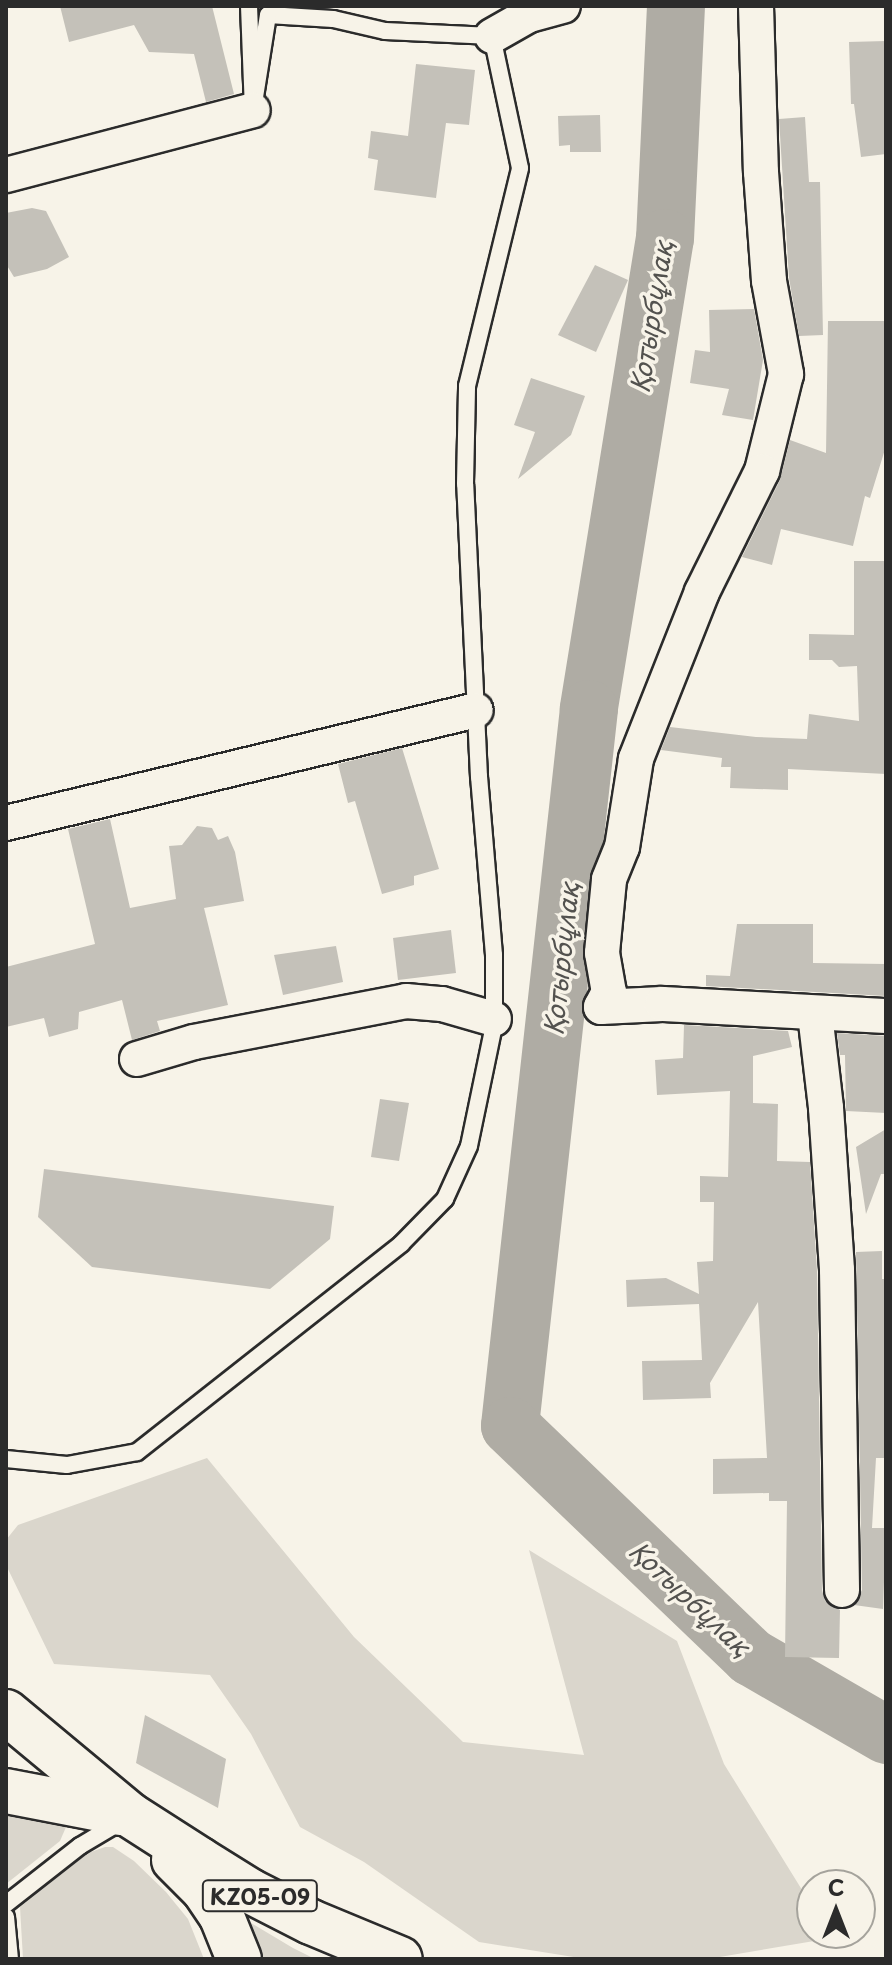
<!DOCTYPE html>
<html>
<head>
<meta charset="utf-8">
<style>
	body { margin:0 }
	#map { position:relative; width:892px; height:1965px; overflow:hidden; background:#f7f3e8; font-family:"Playpen Sans",sans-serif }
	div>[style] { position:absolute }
	.green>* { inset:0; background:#dad6cc }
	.river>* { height:58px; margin:-29px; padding:0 29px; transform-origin:29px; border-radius:29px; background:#afaca4 }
	.building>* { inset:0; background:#c4c1b9 }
	.roads { filter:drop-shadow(2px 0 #2b2b2b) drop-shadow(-2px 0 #2b2b2b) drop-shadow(0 2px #2b2b2b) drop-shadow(0 -2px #2b2b2b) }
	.lane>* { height:16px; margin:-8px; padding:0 8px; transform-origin:8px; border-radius:8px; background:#f7f3e8 }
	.street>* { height:34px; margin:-17px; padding:0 17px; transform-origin:17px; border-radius:17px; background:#f7f3e8 }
	.primary>* { height:44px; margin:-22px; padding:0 22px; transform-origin:22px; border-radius:22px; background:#f7f3e8 }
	span { translate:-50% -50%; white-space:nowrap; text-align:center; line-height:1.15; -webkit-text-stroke:7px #f7f3e8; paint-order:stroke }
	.shield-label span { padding:2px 6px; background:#f7f3e8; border:2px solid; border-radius:6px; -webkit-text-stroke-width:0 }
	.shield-label { font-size:22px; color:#2b2b2b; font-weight:700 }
	.water-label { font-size:26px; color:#53524f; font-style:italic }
	.frame { position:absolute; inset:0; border:8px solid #2b2b2b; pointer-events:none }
	.north { position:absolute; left:796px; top:1869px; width:80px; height:80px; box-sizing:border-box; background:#f7f3e8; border:2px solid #a5a39c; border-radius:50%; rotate:0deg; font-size:22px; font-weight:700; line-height:32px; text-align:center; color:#2b2b2b }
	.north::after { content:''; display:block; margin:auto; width:28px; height:36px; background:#2b2b2b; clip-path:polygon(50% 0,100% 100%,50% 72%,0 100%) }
</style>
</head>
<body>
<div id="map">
	<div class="green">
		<i style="clip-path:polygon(207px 1458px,354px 1637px,463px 1742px,584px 1755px,529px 1550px,677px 1641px,724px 1764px,812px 1906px,812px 1933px,829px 1933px,832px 1938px,708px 1959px,586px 1959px,479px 1942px,364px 1862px,300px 1827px,251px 1734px,210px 1675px,54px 1664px,6px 1565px,6px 1540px,18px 1525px)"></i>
		<i style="clip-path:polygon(6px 1808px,64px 1822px,66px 1827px,60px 1841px,6px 1884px)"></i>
		<i style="clip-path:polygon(105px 1847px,113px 1847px,134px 1861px,166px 1892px,188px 1919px,204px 1959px,23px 1959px,20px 1907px,88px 1853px)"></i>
		<i style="clip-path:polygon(231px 1911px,293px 1948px,315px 1959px,251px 1959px)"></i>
	</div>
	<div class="river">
		<i style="left:676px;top:6px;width:232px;rotate:92.7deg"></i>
		<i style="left:665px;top:238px;width:477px;rotate:99.2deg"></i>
		<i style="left:589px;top:709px;width:721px;rotate:96.29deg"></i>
		<i style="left:510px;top:1426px;width:334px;rotate:43.8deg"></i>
		<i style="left:751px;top:1657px;width:156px;rotate:30deg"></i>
	</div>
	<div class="building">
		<i style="clip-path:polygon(60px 6px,212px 6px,234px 94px,206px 102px,194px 54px,149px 52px,134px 25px,69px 42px)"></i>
		<i style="clip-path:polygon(886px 41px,886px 154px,861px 157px,854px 104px,851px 104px,849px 42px)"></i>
		<i style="clip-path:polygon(416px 64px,475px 70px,469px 125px,446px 123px,436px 198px,374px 190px,378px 160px,368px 158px,371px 131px,408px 136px)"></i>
		<i style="clip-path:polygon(600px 115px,601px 152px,570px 152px,570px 145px,559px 146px,558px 116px)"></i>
		<i style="clip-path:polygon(805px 117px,809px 182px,820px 182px,823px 335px,799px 336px,789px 278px,779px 119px)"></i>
		<i style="clip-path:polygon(32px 208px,46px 211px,69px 257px,47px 269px,14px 277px,6px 264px,6px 213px)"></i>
		<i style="clip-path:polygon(595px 265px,628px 280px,596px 352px,558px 335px)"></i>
		<i style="clip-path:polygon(754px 309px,763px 360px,753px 420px,722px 415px,729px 389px,690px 383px,695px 350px,710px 352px,709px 310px)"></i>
		<i style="clip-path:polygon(828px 321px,886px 321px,886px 446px,870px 498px,865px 496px,853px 546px,781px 529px,772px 565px,742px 557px,780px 480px,790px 440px,826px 453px)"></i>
		<i style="clip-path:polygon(531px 378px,585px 396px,571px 435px,518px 479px,535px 432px,514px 425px)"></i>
		<i style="clip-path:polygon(854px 561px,886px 561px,886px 774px,788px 769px,788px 790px,730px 788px,731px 767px,721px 767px,722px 758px,661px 750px,670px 727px,756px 737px,807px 739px,809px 714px,859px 721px,857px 666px,839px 667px,832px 660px,809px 660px,809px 634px,854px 635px)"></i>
		<i style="clip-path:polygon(402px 748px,439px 869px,414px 876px,414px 885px,382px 894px,355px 801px,348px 803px,338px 764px)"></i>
		<i style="clip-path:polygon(110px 819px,130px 908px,176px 899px,169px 846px,182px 845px,197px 826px,212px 828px,218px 840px,228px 836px,235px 852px,244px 901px,204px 908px,228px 1005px,157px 1021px,160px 1031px,132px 1040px,122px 1000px,79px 1012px,78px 1029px,49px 1037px,44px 1018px,6px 1027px,6px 967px,95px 944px,68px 829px)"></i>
		<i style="clip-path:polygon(737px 924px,813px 924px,813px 963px,886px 964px,886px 996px,706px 986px,706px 975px,730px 976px)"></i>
		<i style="clip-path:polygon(451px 930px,456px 973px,398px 980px,393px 938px)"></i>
		<i style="clip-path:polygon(336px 946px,343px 982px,283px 995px,274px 955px)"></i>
		<i style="clip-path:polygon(684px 1025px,788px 1031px,792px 1047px,753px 1056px,753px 1103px,778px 1104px,777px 1161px,810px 1162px,817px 1271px,822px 1590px,825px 1601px,840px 1610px,839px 1658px,785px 1657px,787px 1501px,769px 1501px,769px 1493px,713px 1494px,713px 1459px,767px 1458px,758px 1302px,710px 1383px,711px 1398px,643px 1400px,642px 1361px,702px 1360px,699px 1304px,627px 1307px,626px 1280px,666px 1278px,699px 1294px,697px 1262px,713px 1261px,714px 1202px,700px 1202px,700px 1176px,728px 1177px,730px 1091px,657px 1095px,655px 1060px,683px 1058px)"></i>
		<i style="clip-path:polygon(837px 1033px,886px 1036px,886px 1113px,846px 1111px,845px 1055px,840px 1055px)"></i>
		<i style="clip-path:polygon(380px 1099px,409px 1103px,399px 1161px,371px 1157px)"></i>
		<i style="clip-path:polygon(886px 1129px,886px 1174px,881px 1174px,866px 1214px,856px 1147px)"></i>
		<i style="clip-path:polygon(44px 1169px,334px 1206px,330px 1239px,270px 1289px,92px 1267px,38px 1217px)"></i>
		<i style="clip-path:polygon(882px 1251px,882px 1279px,886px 1279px,886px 1458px,876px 1458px,872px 1528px,886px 1528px,883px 1609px,854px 1605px,862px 1590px,856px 1252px)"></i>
		<i style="clip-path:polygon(145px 1715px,226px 1759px,218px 1808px,136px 1763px)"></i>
	</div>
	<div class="roads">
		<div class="lane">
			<i style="left:6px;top:1459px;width:61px;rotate:5.6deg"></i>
			<i style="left:67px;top:1465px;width:71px;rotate:-10.5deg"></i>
			<i style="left:137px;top:1452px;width:336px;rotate:-38.2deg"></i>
			<i style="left:401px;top:1244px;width:63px;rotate:-45.6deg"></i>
			<i style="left:445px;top:1199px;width:58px;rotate:-65.6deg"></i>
			<i style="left:469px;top:1146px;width:124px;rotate:-78.3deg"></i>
			<i style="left:494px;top:1025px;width:70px;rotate:-90deg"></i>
			<i style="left:494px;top:955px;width:179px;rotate:-94.8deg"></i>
			<i style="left:479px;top:777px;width:293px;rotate:-92.7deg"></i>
			<i style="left:465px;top:484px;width:98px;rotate:-88.8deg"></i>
			<i style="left:467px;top:386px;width:224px;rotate:-76.3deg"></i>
			<i style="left:520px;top:168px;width:135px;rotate:-102deg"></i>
			<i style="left:492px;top:36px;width:107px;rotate:-177.3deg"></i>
			<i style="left:385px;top:31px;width:53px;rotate:-167deg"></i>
			<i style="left:333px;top:19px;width:65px;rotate:-176.5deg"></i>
			<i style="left:268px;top:15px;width:96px;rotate:99deg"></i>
			<i style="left:253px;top:110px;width:104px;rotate:-92.2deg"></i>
			<i style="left:6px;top:1904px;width:94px;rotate:-38.1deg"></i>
			<i style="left:80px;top:1846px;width:49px;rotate:-30.8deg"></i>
			<i style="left:6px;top:1917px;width:42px;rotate:84.6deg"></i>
		</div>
		<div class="street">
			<i style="left:756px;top:6px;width:166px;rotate:88.3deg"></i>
			<i style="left:761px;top:172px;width:109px;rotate:85.8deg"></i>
			<i style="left:769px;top:281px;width:95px;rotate:79.6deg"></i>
			<i style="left:786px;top:374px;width:100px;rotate:103.9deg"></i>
			<i style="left:762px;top:471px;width:135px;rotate:116.4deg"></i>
			<i style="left:702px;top:592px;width:180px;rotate:111.6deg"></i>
			<i style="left:636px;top:759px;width:89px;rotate:99deg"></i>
			<i style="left:622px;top:847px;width:35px;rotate:112deg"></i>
			<i style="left:609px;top:880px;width:73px;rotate:95.5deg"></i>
			<i style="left:602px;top:953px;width:40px;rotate:80deg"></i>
			<i style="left:609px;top:992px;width:17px;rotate:118deg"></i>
			<i style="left:601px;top:1007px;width:61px;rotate:-2.8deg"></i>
			<i style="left:662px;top:1004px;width:224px;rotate:3.1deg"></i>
			<i style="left:492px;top:36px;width:43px;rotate:-29.6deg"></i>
			<i style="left:529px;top:15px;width:35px;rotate:-15deg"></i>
			<i style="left:6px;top:175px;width:255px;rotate:-14.7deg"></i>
			<i style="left:6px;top:823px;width:483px;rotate:-13.5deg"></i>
			<i style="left:815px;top:1014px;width:95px;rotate:83.3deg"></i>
			<i style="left:826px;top:1108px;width:162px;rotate:86.1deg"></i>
			<i style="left:837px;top:1270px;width:320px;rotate:89.1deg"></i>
			<i style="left:137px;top:1059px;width:59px;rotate:-16.6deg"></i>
			<i style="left:194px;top:1042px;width:216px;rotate:-10.9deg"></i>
			<i style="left:406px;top:1001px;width:36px;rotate:5deg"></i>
			<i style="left:442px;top:1004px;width:54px;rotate:16.1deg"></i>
		</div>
		<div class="primary">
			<i style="left:6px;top:1712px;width:161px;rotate:39.7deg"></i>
			<i style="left:130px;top:1815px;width:83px;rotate:32.7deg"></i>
			<i style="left:200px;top:1860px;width:59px;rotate:31.8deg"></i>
			<i style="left:250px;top:1891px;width:68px;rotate:26.9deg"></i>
			<i style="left:311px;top:1922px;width:96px;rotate:22.6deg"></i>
			<i style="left:6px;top:1791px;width:116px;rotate:10.9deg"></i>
			<i style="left:174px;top:1860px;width:42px;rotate:45deg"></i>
			<i style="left:204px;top:1890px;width:32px;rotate:56deg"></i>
			<i style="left:222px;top:1917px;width:45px;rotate:68deg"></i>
		</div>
	</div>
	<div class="shield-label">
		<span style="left:260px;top:1896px">KZ05-09</span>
	</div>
	<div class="water-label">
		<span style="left:651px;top:317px;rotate:-81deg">Қотырбұлақ</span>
		<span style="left:561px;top:959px;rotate:-84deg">Қотырбұлақ</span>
		<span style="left:690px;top:1598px;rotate:43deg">Қотырбұлақ</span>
	</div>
	<div class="frame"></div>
	<div class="north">С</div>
</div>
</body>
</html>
